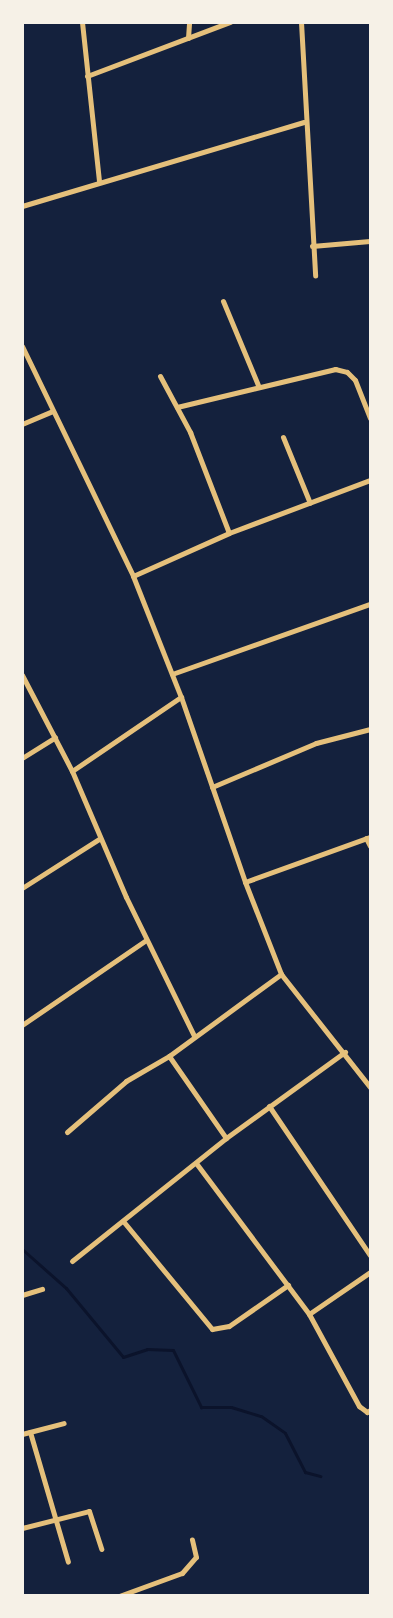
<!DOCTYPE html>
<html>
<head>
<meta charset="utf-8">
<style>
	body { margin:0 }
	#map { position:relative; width:393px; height:1618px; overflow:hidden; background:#14213d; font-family:"Playfair Display",serif }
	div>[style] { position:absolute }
	.stream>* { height:3px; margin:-1.5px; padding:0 1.5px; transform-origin:1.5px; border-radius:1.5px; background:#0b132b }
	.minor>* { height:5px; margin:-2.5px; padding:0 2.5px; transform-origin:2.5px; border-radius:2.5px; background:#e5c07b }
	span { translate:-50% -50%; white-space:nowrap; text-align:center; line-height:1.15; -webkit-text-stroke:4px #f6f1e7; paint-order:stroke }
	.frame { position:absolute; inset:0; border:24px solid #f6f1e7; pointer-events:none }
</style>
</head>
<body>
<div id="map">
	<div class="stream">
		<i style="left:22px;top:1249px;width:59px;rotate:41.6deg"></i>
		<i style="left:66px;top:1288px;width:89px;rotate:50.4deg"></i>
		<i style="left:123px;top:1357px;width:25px;rotate:-18deg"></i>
		<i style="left:147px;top:1349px;width:26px;rotate:2deg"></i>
		<i style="left:173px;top:1350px;width:64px;rotate:63.8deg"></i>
		<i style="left:201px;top:1407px;width:30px"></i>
		<i style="left:231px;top:1407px;width:31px;rotate:17deg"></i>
		<i style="left:261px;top:1416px;width:29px;rotate:35deg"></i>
		<i style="left:285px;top:1433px;width:44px;rotate:62.9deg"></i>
		<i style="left:305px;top:1472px;width:16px;rotate:15deg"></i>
	</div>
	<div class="minor">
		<i style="left:82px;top:22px;width:161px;rotate:83.9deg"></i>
		<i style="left:301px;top:22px;width:254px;rotate:86.8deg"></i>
		<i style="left:188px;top:38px;width:16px;rotate:-86deg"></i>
		<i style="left:87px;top:76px;width:153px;rotate:-20.7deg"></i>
		<i style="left:22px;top:206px;width:294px;rotate:-16.6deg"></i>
		<i style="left:312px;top:246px;width:58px;rotate:-4.9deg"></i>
		<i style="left:223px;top:301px;width:91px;rotate:67.4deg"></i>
		<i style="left:22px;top:346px;width:255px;rotate:64.2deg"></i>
		<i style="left:133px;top:576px;width:130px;rotate:68.4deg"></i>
		<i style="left:181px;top:697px;width:196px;rotate:70.9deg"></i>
		<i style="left:245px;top:882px;width:99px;rotate:68.6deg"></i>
		<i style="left:281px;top:974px;width:144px;rotate:51.8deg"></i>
		<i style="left:160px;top:376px;width:64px;rotate:61.8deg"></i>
		<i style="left:190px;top:432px;width:108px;rotate:68.9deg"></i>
		<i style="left:177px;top:407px;width:163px;rotate:-13.5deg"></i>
		<i style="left:335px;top:369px;width:12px;rotate:14deg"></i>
		<i style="left:347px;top:372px;width:11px;rotate:45deg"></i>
		<i style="left:355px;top:380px;width:41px;rotate:68.5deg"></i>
		<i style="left:22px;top:424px;width:33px;rotate:-23deg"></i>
		<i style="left:283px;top:437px;width:71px;rotate:67.8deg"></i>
		<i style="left:133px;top:576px;width:105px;rotate:-24.1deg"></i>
		<i style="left:229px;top:533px;width:151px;rotate:-20.6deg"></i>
		<i style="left:172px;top:674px;width:210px;rotate:-19.5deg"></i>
		<i style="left:22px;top:675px;width:108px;rotate:62.5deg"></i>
		<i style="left:72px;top:771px;width:137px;rotate:66.8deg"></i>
		<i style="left:126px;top:897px;width:155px;rotate:63.9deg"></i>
		<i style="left:22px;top:758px;width:39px;rotate:-32deg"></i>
		<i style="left:72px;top:771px;width:132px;rotate:-34.2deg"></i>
		<i style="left:212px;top:787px;width:113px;rotate:-22.9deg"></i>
		<i style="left:316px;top:743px;width:56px;rotate:-14.5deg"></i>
		<i style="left:366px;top:838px;width:9px;rotate:63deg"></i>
		<i style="left:245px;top:882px;width:133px;rotate:-19.8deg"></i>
		<i style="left:22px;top:888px;width:91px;rotate:-32.5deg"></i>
		<i style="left:22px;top:1025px;width:150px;rotate:-34.4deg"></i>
		<i style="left:169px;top:1056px;width:100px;rotate:55.2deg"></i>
		<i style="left:269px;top:1106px;width:180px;rotate:55.9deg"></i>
		<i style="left:67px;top:1132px;width:78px;rotate:-40.8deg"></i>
		<i style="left:126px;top:1081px;width:50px;rotate:-30.2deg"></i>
		<i style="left:169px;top:1056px;width:139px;rotate:-36.2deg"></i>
		<i style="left:196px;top:1163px;width:189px;rotate:53.2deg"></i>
		<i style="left:309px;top:1314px;width:105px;rotate:61.5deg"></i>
		<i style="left:359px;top:1406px;width:10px;rotate:37deg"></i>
		<i style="left:367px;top:1412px;width:4px;rotate:-34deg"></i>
		<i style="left:123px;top:1221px;width:140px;rotate:50.5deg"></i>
		<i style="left:212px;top:1329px;width:17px;rotate:-10deg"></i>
		<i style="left:229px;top:1326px;width:72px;rotate:-34.8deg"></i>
		<i style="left:72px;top:1261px;width:197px;rotate:-38.6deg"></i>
		<i style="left:226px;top:1138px;width:147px;rotate:-35.9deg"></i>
		<i style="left:22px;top:1295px;width:21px;rotate:-17deg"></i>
		<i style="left:309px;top:1314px;width:74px;rotate:-34.5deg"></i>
		<i style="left:30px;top:1432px;width:135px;rotate:73.7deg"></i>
		<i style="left:22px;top:1434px;width:43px;rotate:-14.7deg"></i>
		<i style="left:22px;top:1528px;width:69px;rotate:-14.2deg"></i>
		<i style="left:89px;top:1511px;width:40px;rotate:72deg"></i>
		<i style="left:119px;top:1596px;width:67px;rotate:-20.1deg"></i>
		<i style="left:182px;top:1573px;width:21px;rotate:-49deg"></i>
		<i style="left:196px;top:1557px;width:18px;rotate:-103deg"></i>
	</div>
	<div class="frame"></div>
</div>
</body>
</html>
